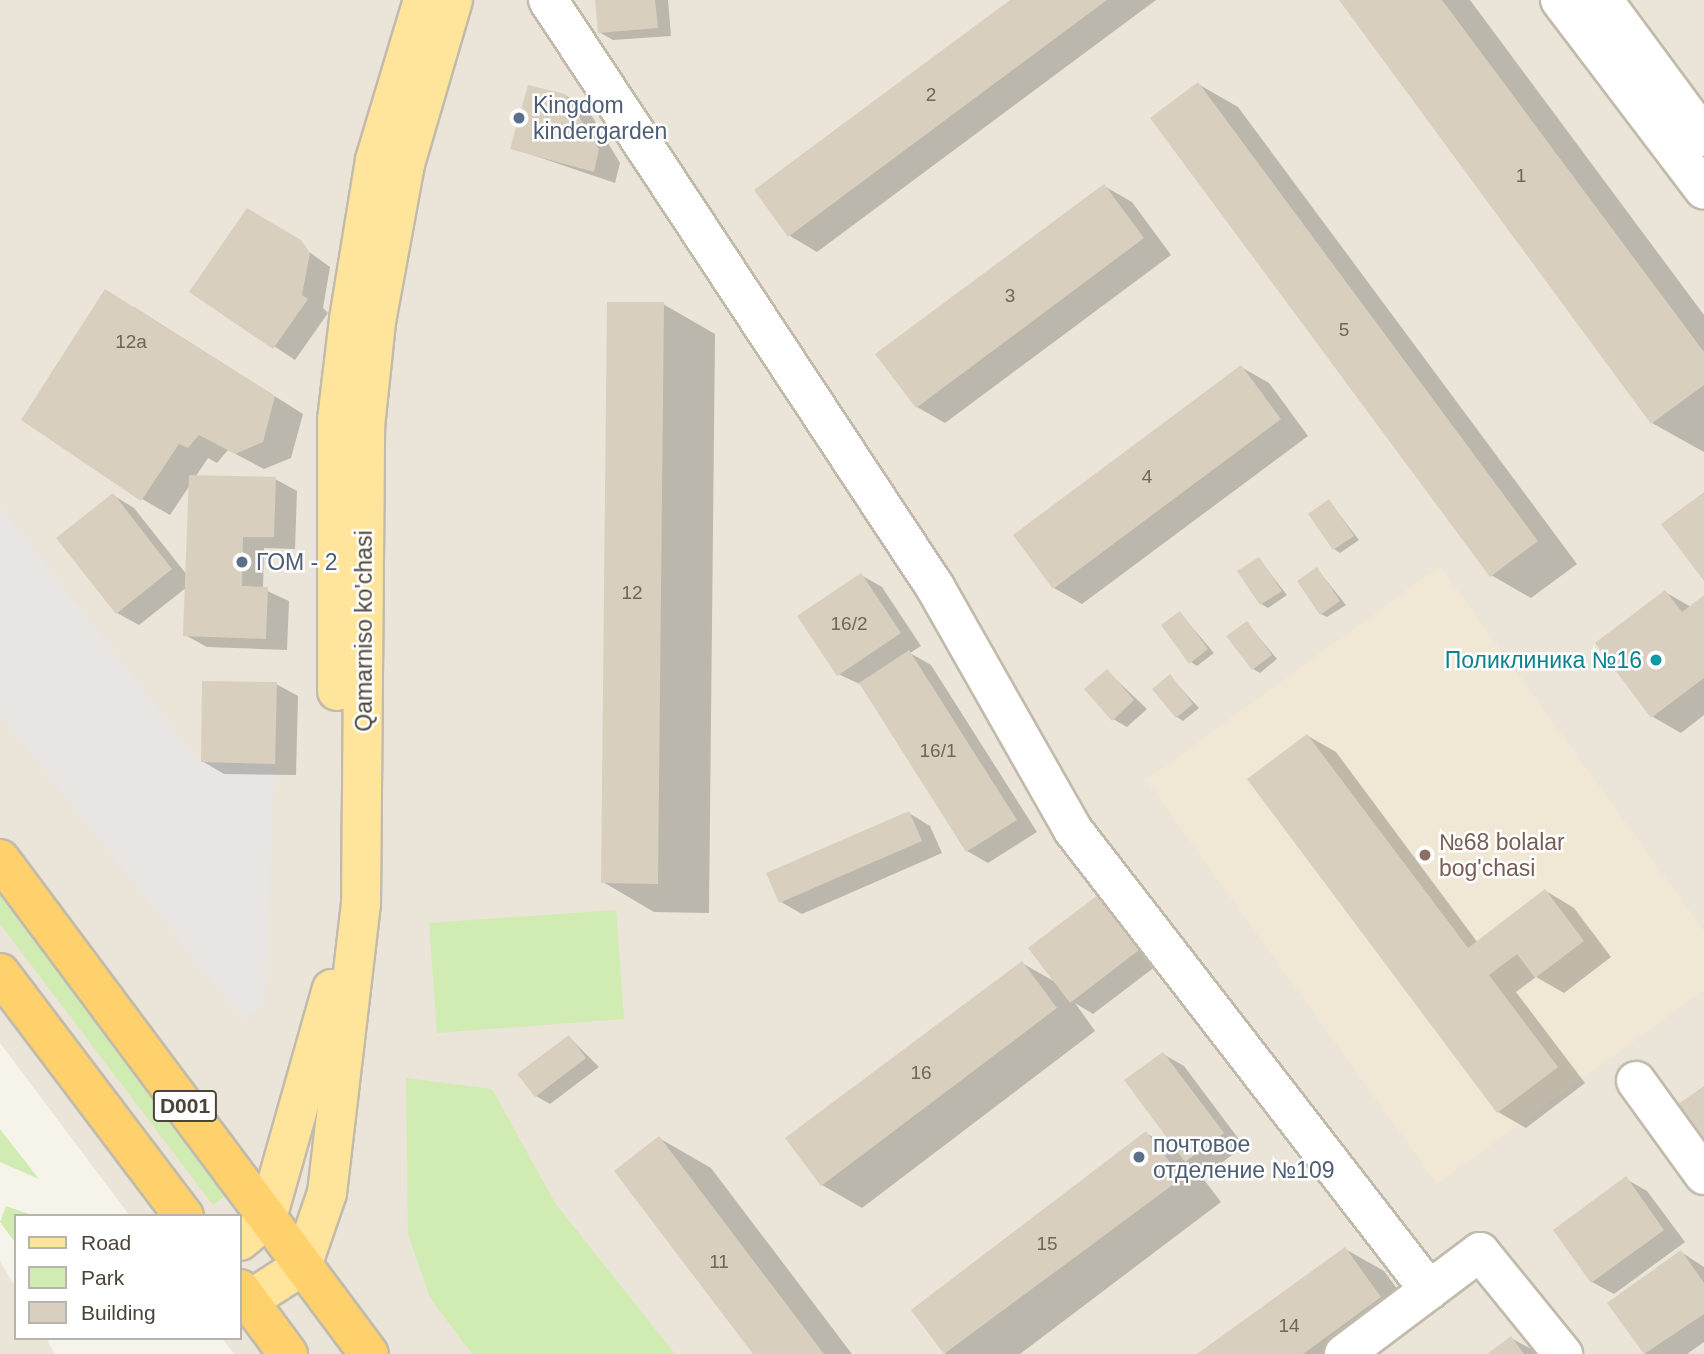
<!DOCTYPE html>
<html>
<head>
<meta charset="utf-8">
<style>
	body { margin:0 }
	#map { position:relative; width:1704px; height:1354px; overflow:hidden; background:#f6f3eb; font-family:Helvetica,sans-serif }
	div>[style] { position:absolute }
	.residential>* { inset:0; background:#eae5d8 }
	.education>* { inset:0; background:#f0e8d4 }
	.green>* { inset:0; background:#d1ecb2 }
	.parking>* { inset:0; background:#e8e5e2 }
	.shadow>* { inset:0; background:#0003 }
	.building>* { inset:0; background:#d8cfbf }
	.roads { filter:drop-shadow(2px 0 #c2bbac) drop-shadow(-2px 0 #c2bbac) drop-shadow(0 2px #c2bbac) drop-shadow(0 -2px #c2bbac) }
	.minor>* { height:38px; margin:-19px; padding:0 19px; transform-origin:19px; border-radius:19px; background:#fff }
	.major>* { height:38px; margin:-19px; padding:0 19px; transform-origin:19px; border-radius:19px; background:#ffe49b }
	.highway>* { height:38px; margin:-19px; padding:0 19px; transform-origin:19px; border-radius:19px; background:#ffd16d }
	.dots>* { width:19px; height:19px; translate:-50% -50%; box-sizing:border-box; border:4px solid #fff; border-radius:50% }
	span { translate:-50% -50%; white-space:nowrap; text-align:center; line-height:1.15; -webkit-text-stroke:5px #fff; paint-order:stroke }
	.number-label { font-size:19px; color:#6e675a }
	.number-label span { -webkit-text-stroke-width:0 }
	.shield-label span { padding:2px 5px; background:#fff; border:2px solid; border-radius:5px; -webkit-text-stroke-width:0 }
	.shield-label { font-size:21px; color:#4b4438; font-weight:700 }
	.service-label { font-size:23px; color:#4e5e75 }
	.left { translate:0 -50%; text-align:left }
	.street-label { font-size:23px; color:#4b4438 }
	.culture-label { font-size:23px; color:#0d838f }
	.right { translate:-100% -50%; text-align:right }
	.education-label { font-size:23px; color:#785e54 }
	.legend { position:absolute; left:14px; top:1214px; width:228px; height:126px; box-sizing:border-box; background:#fff; border:2px solid #b7b4af; margin:0; padding:9px 12px; list-style:none; font-size:21px; color:#4b4438 }
	.legend li { display:flex; align-items:center; gap:14px; height:35px }
	.legend b { width:35px; border:2px solid #b7b4af }
</style>
</head>
<body>
<div id="map">
	<div class="residential">
		<i style="clip-path:polygon(0 0,1704px 0,1704px 1354px,234px 1354px,222px 1338px,240px 1338px,240px 1216px,130px 1216px,0 1043px)"></i>
		<i style="clip-path:polygon(0 1261px,16px 1288px,16px 1338px,46px 1338px,55px 1354px,0 1354px)"></i>
	</div>
	<div class="education">
		<i style="clip-path:polygon(1440px 566px,1704px 931px,1704px 990px,1437px 1184px,1146px 780px)"></i>
	</div>
	<div class="green">
		<i style="clip-path:polygon(0 889px,230px 1193px,213px 1205px,0 924px)"></i>
		<i style="clip-path:polygon(616px 910px,624px 1019px,437px 1033px,429px 923px)"></i>
		<i style="clip-path:polygon(406px 1078px,492px 1089px,555px 1203px,675px 1354px,472px 1354px,430px 1298px,408px 1234px)"></i>
		<i style="clip-path:polygon(0 1129px,39px 1179px,0 1162px)"></i>
		<i style="clip-path:polygon(6px 1206px,35px 1216px,16px 1216px,16px 1244px,0 1222px)"></i>
	</div>
	<div class="parking">
		<i style="clip-path:polygon(0 505px,200px 762px,275px 764px,265px 1004px,243px 1021px,0 716px)"></i>
	</div>
	<div class="shadow">
		<i style="clip-path:polygon(597px 0,668px 0,671px 36px,613px 40px,599px 32px)"></i>
		<i style="clip-path:polygon(1013px 0,1156px 0,817px 252px,790px 236px,756px 190px)"></i>
		<i style="clip-path:polygon(1342px 0,1470px 0,1704px 315px,1704px 452px,1652px 423px)"></i>
		<i style="clip-path:polygon(1198px 84px,1238px 107px,1577px 564px,1531px 598px,1491px 575px)"></i>
		<i style="clip-path:polygon(565px 95px,587px 108px,620px 163px,615px 183px,512px 148px)"></i>
		<i style="clip-path:polygon(1104px 186px,1132px 202px,1171px 255px,945px 423px,917px 407px)"></i>
		<i style="clip-path:polygon(269px 223px,330px 267px,323px 308px,328px 313px,295px 360px,191px 291px)"></i>
		<i style="clip-path:polygon(663px 304px,715px 334px,709px 913px,654px 912px,603px 882px)"></i>
		<i style="clip-path:polygon(134px 307px,303px 414px,291px 458px,264px 469px,228px 450px,217px 463px,208px 458px,196px 476px,275px 479px,297px 491px,295px 549px,264px 548px,263px 589px,289px 601px,287px 650px,207px 647px,185px 635px,187px 587px,139px 625px,117px 613px,59px 538px,113px 495px,134px 508px,187px 575px,190px 485px,170px 515px,142px 499px)"></i>
		<i style="clip-path:polygon(1241px 367px,1269px 383px,1308px 436px,1082px 604px,1054px 588px)"></i>
		<i style="clip-path:polygon(1329px 501px,1359px 540px,1340px 553px,1334px 549px)"></i>
		<i style="clip-path:polygon(1259px 559px,1287px 595px,1268px 608px,1261px 604px)"></i>
		<i style="clip-path:polygon(1317px 569px,1346px 605px,1327px 617px,1321px 614px)"></i>
		<i style="clip-path:polygon(861px 575px,882px 587px,921px 646px,910px 653px,931px 665px,1037px 832px,988px 863px,967px 851px,862px 685px,838px 674px)"></i>
		<i style="clip-path:polygon(1665px 592px,1691px 607px,1704px 597px,1704px 715px,1681px 733px,1653px 717px)"></i>
		<i style="clip-path:polygon(1180px 613px,1214px 653px,1197px 666px,1191px 662px)"></i>
		<i style="clip-path:polygon(1247px 623px,1277px 659px,1260px 673px,1253px 669px)"></i>
		<i style="clip-path:polygon(1107px 671px,1147px 709px,1127px 727px,1113px 719px)"></i>
		<i style="clip-path:polygon(1170px 677px,1199px 708px,1183px 721px,1177px 717px)"></i>
		<i style="clip-path:polygon(276px 684px,298px 696px,296px 775px,224px 774px,202px 761px)"></i>
		<i style="clip-path:polygon(1308px 736px,1336px 752px,1478px 943px,1546px 891px,1574px 908px,1611px 957px,1564px 993px,1536px 977px,1516px 992px,1585px 1083px,1526px 1128px,1498px 1112px)"></i>
		<i style="clip-path:polygon(909px 813px,930px 826px,942px 853px,802px 914px,781px 902px)"></i>
		<i style="clip-path:polygon(1098px 897px,1119px 909px,1160px 963px,1093px 1014px,1075px 1003px,1095px 1031px,862px 1208px,822px 1185px,1022px 963px,1057px 983px)"></i>
		<i style="clip-path:polygon(569px 1037px,599px 1067px,550px 1104px,536px 1096px)"></i>
		<i style="clip-path:polygon(1163px 1054px,1184px 1066px,1244px 1146px,1208px 1173px,1192px 1164px,1221px 1202px,1020px 1354px,946px 1354px,913px 1310px,1146px 1133px,1181px 1153px)"></i>
		<i style="clip-path:polygon(659px 1138px,711px 1168px,852px 1354px,755px 1354px)"></i>
		<i style="clip-path:polygon(1626px 1179px,1647px 1191px,1685px 1242px,1614px 1294px,1592px 1282px)"></i>
		<i style="clip-path:polygon(1345px 1249px,1384px 1271px,1420px 1320px,1373px 1354px,1200px 1354px)"></i>
		<i style="clip-path:polygon(1681px 1252px,1704px 1267px,1704px 1342px,1687px 1354px,1646px 1354px,1610px 1304px)"></i>
		<i style="clip-path:polygon(1511px 1338px,1533px 1350px,1535px 1354px,1490px 1354px)"></i>
	</div>
	<div class="building">
		<i style="clip-path:polygon(595px 0,655px 0,658px 28px,598px 33px)"></i>
		<i style="clip-path:polygon(1010px 0,1107px 0,788px 237px,754px 190px)"></i>
		<i style="clip-path:polygon(1339px 0,1442px 0,1704px 352px,1704px 385px,1651px 424px)"></i>
		<i style="clip-path:polygon(1198px 82px,1538px 541px,1490px 577px,1150px 118px)"></i>
		<i style="clip-path:polygon(528px 85px,565px 94px,599px 149px,594px 172px,510px 149px)"></i>
		<i style="clip-path:polygon(1104px 184px,1144px 238px,916px 408px,875px 354px)"></i>
		<i style="clip-path:polygon(247px 208px,301px 240px,310px 253px,302px 295px,308px 299px,273px 349px,189px 292px)"></i>
		<i style="clip-path:polygon(105px 289px,275px 396px,263px 442px,235px 454px,199px 435px,188px 448px,179px 444px,141px 501px,21px 420px)"></i>
		<i style="clip-path:polygon(607px 302px,664px 302px,658px 884px,601px 883px)"></i>
		<i style="clip-path:polygon(1241px 365px,1281px 419px,1053px 589px,1013px 535px)"></i>
		<i style="clip-path:polygon(189px 475px,276px 477px,274px 537px,243px 537px,242px 586px,268px 587px,266px 639px,183px 636px)"></i>
		<i style="clip-path:polygon(1704px 492px,1704px 581px,1661px 524px)"></i>
		<i style="clip-path:polygon(113px 493px,172px 569px,116px 614px,56px 538px)"></i>
		<i style="clip-path:polygon(1329px 499px,1354px 536px,1333px 550px,1308px 514px)"></i>
		<i style="clip-path:polygon(1259px 557px,1282px 591px,1260px 605px,1237px 571px)"></i>
		<i style="clip-path:polygon(1317px 567px,1340px 601px,1320px 615px,1297px 581px)"></i>
		<i style="clip-path:polygon(861px 573px,901px 633px,837px 676px,797px 616px)"></i>
		<i style="clip-path:polygon(1665px 590px,1682px 612px,1704px 595px,1704px 678px,1651px 718px,1595px 643px)"></i>
		<i style="clip-path:polygon(1180px 611px,1208px 649px,1189px 664px,1161px 625px)"></i>
		<i style="clip-path:polygon(1247px 621px,1272px 655px,1252px 670px,1226px 636px)"></i>
		<i style="clip-path:polygon(909px 650px,1017px 820px,966px 852px,859px 683px)"></i>
		<i style="clip-path:polygon(1107px 669px,1134px 700px,1112px 721px,1084px 689px)"></i>
		<i style="clip-path:polygon(1170px 674px,1193px 704px,1176px 718px,1152px 689px)"></i>
		<i style="clip-path:polygon(202px 681px,277px 682px,275px 764px,201px 762px)"></i>
		<i style="clip-path:polygon(1307px 734px,1468px 948px,1545px 889px,1584px 941px,1535px 978px,1517px 954px,1489px 975px,1558px 1067px,1497px 1113px,1247px 779px)"></i>
		<i style="clip-path:polygon(909px 811px,922px 841px,779px 903px,766px 873px)"></i>
		<i style="clip-path:polygon(1098px 895px,1139px 950px,1070px 1003px,1028px 948px)"></i>
		<i style="clip-path:polygon(1022px 961px,1057px 1008px,821px 1186px,785px 1138px)"></i>
		<i style="clip-path:polygon(569px 1035px,586px 1058px,535px 1097px,517px 1074px)"></i>
		<i style="clip-path:polygon(1163px 1052px,1224px 1133px,1185px 1162px,1124px 1080px)"></i>
		<i style="clip-path:polygon(1704px 1086px,1704px 1141px,1677px 1105px)"></i>
		<i style="clip-path:polygon(1146px 1131px,1182px 1178px,944px 1354px,911px 1310px)"></i>
		<i style="clip-path:polygon(659px 1136px,824px 1354px,753px 1354px,614px 1171px)"></i>
		<i style="clip-path:polygon(1626px 1176px,1664px 1230px,1591px 1283px,1553px 1230px)"></i>
		<i style="clip-path:polygon(1345px 1247px,1381px 1297px,1303px 1354px,1197px 1354px)"></i>
		<i style="clip-path:polygon(1681px 1250px,1704px 1283px,1704px 1314px,1644px 1354px,1607px 1303px)"></i>
		<i style="clip-path:polygon(1511px 1336px,1524px 1354px,1487px 1354px)"></i>
	</div>
	<div class="roads">
		<div class="minor">
			<i style="left:548px;top:0;width:703px;rotate:56.6deg"></i>
			<i style="left:935px;top:587px;width:279px;rotate:60.4deg"></i>
			<i style="left:1073px;top:830px;width:582px;rotate:52.26deg"></i>
			<i style="left:1560px;top:0;width:238px;rotate:52.8deg"></i>
			<i style="left:1603px;top:0;width:170px;rotate:53.6deg"></i>
			<i style="left:1636px;top:1081px;width:116px;rotate:54.1deg"></i>
			<i style="left:1344px;top:1354px;width:170px;rotate:-36.9deg"></i>
			<i style="left:1480px;top:1252px;width:132px;rotate:50.9deg"></i>
		</div>
		<div class="major">
			<i style="left:337px;top:691px;width:271px;rotate:-90deg"></i>
			<i style="left:337px;top:420px;width:102px;rotate:-83.2deg"></i>
			<i style="left:349px;top:319px;width:161px;rotate:-80.7deg"></i>
			<i style="left:375px;top:160px;width:167px;rotate:-73.3deg"></i>
			<i style="left:240px;top:1241px;width:35px;rotate:-40deg"></i>
			<i style="left:267px;top:1218px;width:238px;rotate:-74.2deg"></i>
			<i style="left:248px;top:1301px;width:64px;rotate:-32.9deg"></i>
			<i style="left:302px;top:1266px;width:77px;rotate:-71.1deg"></i>
			<i style="left:327px;top:1193px;width:291px;rotate:-83.3deg"></i>
			<i style="left:361px;top:904px;width:477px;rotate:-89.5deg"></i>
			<i style="left:365px;top:427px;width:106px;rotate:-84deg"></i>
			<i style="left:376px;top:322px;width:161px;rotate:-79.6deg"></i>
			<i style="left:405px;top:164px;width:171px;rotate:-73.7deg"></i>
		</div>
		<div class="highway">
			<i style="left:0;top:859px;width:617px;rotate:53.3deg"></i>
			<i style="left:0;top:973px;width:305px;rotate:52.9deg"></i>
			<i style="left:240px;top:1289px;width:81px;rotate:53.6deg"></i>
		</div>
	</div>
	<div class="dots">
		<i style="left:519px;top:118px;background:#5c6f8a"></i>
		<i style="left:242px;top:562px;background:#5c6f8a"></i>
		<i style="left:1656px;top:660px;background:#0f9aa8"></i>
		<i style="left:1425px;top:855px;background:#8d6e63"></i>
		<i style="left:1139px;top:1157px;background:#5c6f8a"></i>
	</div>
	<div class="number-label">
		<span style="left:931px;top:95px">2</span>
		<span style="left:1521px;top:176px">1</span>
		<span style="left:1010px;top:296px">3</span>
		<span style="left:1344px;top:330px">5</span>
		<span style="left:131px;top:342px">12а</span>
		<span style="left:1147px;top:477px">4</span>
		<span style="left:632px;top:593px">12</span>
		<span style="left:849px;top:624px">16/2</span>
		<span style="left:938px;top:751px">16/1</span>
		<span style="left:921px;top:1073px">16</span>
		<span style="left:1047px;top:1244px">15</span>
		<span style="left:719px;top:1262px">11</span>
		<span style="left:1289px;top:1326px">14</span>
	</div>
	<div class="shield-label">
		<span style="left:185px;top:1106px">D001</span>
	</div>
	<div class="service-label">
		<span class="left" style="left:533px;top:118px">Kingdom<br>kindergarden</span>
		<span class="left" style="left:256px;top:562px">ГОМ - 2</span>
		<span class="left" style="left:1153px;top:1157px">почтовое<br>отделение №109</span>
	</div>
	<div class="street-label">
		<span style="left:364px;top:631px;rotate:-90deg">Qamarniso ko'chasi</span>
	</div>
	<div class="culture-label">
		<span class="right" style="left:1642px;top:660px">Поликлиника №16</span>
	</div>
	<div class="education-label">
		<span class="left" style="left:1439px;top:855px">№68 bolalar<br>bog'chasi</span>
	</div>
	<ul class="legend">
	<li><b style="height:9px;background:#ffe49b"></b>Road</li>
	<li><b style="height:19px;background:#d1ecb2"></b>Park</li>
	<li><b style="height:19px;background:#d8cfbf"></b>Building</li>
	</ul>
</div>
</body>
</html>
